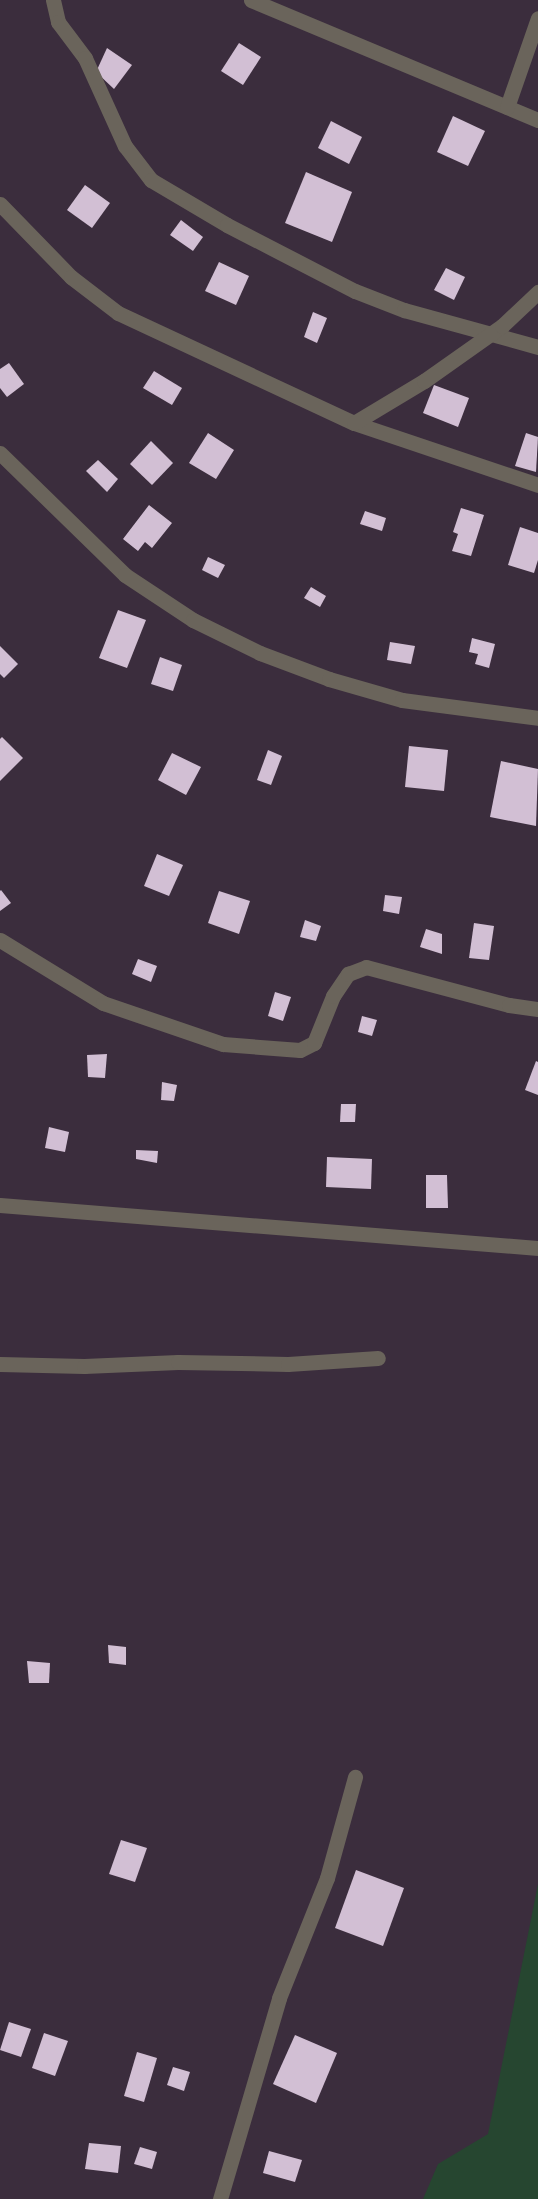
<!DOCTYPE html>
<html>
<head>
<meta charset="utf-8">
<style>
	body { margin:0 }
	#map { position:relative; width:538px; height:2199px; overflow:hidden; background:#3b2d3d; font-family:Poppins,sans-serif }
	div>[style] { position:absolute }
	.green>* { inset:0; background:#264630 }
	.building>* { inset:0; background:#d2bfd4 }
	.minor>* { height:15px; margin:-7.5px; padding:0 7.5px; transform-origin:7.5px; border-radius:7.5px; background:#6a645b }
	span { translate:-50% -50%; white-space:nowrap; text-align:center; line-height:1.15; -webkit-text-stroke:5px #3b2d3d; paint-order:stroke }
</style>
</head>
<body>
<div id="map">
	<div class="green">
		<i style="clip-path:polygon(538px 1884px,538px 2199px,423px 2199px,438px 2164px,488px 2134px)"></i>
	</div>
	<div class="building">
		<i style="clip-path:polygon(239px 43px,261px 57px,243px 85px,221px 71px)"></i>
		<i style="clip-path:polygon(107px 48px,132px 65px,114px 89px,96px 72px)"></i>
		<i style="clip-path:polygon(453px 116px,485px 131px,468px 166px,437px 152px)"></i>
		<i style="clip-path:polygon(331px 121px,362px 137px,349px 164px,318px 148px)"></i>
		<i style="clip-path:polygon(306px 172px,352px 192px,332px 242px,285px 223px)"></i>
		<i style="clip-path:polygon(85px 185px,110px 203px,92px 228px,67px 210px)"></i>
		<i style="clip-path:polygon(181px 220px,203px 237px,193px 251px,170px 235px)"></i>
		<i style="clip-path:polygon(219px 262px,249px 276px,236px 305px,205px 291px)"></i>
		<i style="clip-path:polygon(446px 268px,465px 277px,454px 300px,434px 290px)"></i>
		<i style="clip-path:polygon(313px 312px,327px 318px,317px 343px,304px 337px)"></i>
		<i style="clip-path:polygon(9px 363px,24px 384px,7px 397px,0 388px,0 369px)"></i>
		<i style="clip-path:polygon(154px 371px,182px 388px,172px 405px,143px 388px)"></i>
		<i style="clip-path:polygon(434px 385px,469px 398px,458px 427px,423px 413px)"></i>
		<i style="clip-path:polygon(208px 433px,234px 450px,216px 479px,189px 463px)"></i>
		<i style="clip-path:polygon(526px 433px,538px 437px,536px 472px,515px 466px)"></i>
		<i style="clip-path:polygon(151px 441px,173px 463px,152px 485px,130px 464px)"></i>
		<i style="clip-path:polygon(98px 460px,118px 479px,107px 492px,86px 471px)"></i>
		<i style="clip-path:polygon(149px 505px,172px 523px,152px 548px,145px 542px,138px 551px,123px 539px)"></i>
		<i style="clip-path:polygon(461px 508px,484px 515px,471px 556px,452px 551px,458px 534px,453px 532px)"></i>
		<i style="clip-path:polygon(365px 511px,386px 518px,382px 531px,360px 524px)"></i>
		<i style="clip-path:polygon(520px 527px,538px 533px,538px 560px,534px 573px,508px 565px)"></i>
		<i style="clip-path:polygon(208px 557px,225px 565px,218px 578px,202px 570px)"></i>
		<i style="clip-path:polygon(311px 587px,326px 596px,320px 607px,304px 598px)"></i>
		<i style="clip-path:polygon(118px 610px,146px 620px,127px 668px,99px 658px)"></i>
		<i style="clip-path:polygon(472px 638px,495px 644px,489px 668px,475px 664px,478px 654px,469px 652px)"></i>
		<i style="clip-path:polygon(390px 642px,415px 646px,411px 664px,387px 660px)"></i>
		<i style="clip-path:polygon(0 646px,18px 664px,4px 678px,0 674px)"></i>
		<i style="clip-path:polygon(160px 657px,182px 665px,173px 691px,151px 684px)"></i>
		<i style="clip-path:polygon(2px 737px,23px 758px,0 781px,0 739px)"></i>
		<i style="clip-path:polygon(409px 746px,448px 750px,444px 791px,405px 787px)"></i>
		<i style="clip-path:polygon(268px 750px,282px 756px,271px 785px,257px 780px)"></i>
		<i style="clip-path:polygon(172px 753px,201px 767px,186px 795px,158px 780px)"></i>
		<i style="clip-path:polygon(501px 761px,538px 769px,536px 826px,490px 817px)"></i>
		<i style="clip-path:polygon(157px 854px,183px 865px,169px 896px,144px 886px)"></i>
		<i style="clip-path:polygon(1px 890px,11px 903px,0 911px,0 891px)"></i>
		<i style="clip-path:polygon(219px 891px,250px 901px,239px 934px,208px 923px)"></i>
		<i style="clip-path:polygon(385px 895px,402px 897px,399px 914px,383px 911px)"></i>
		<i style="clip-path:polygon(305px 920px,321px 926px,316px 941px,300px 937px)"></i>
		<i style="clip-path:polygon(474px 923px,494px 926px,489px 960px,469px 958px)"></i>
		<i style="clip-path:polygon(426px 929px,442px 934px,442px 954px,420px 947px)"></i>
		<i style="clip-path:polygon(138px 959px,157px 966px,151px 982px,132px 974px)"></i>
		<i style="clip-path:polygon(275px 992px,291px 997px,283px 1021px,268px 1016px)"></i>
		<i style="clip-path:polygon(362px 1016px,377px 1020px,372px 1036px,358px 1032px)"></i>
		<i style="clip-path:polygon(107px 1054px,105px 1078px,88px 1077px,87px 1055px)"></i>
		<i style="clip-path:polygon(536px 1061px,538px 1062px,538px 1095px,525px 1090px)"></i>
		<i style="clip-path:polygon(162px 1082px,177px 1085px,174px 1101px,161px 1100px)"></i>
		<i style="clip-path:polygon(341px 1104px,356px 1104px,355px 1122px,340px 1122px)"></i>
		<i style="clip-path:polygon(49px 1127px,69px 1132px,65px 1152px,45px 1148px)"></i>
		<i style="clip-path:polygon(136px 1150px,158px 1151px,157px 1163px,136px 1159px)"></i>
		<i style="clip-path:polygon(327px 1157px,372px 1159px,371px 1189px,326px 1187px)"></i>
		<i style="clip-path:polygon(426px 1175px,447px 1175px,448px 1208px,426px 1208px)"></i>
		<i style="clip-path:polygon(108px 1645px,126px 1647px,126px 1665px,109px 1663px)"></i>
		<i style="clip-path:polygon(27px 1661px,50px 1663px,49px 1683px,29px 1683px)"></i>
		<i style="clip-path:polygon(121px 1840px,147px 1848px,135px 1882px,109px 1874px)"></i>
		<i style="clip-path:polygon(356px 1870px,404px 1888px,383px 1946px,335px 1928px)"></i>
		<i style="clip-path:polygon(9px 2022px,31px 2029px,21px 2057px,0 2050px)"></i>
		<i style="clip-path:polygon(44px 2033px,68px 2041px,55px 2076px,32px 2068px)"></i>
		<i style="clip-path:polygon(295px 2035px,337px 2053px,316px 2103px,273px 2084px)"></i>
		<i style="clip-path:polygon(137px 2052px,157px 2058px,144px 2102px,124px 2096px)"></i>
		<i style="clip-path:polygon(173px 2067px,190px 2072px,184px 2091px,167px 2085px)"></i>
		<i style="clip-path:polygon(89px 2143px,121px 2146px,118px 2173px,85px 2169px)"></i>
		<i style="clip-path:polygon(140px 2147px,157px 2152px,152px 2169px,134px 2164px)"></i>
		<i style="clip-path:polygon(269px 2151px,302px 2160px,295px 2182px,263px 2173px)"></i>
	</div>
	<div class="minor">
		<i style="left:53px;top:0;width:23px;rotate:77deg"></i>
		<i style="left:58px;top:22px;width:45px;rotate:53.1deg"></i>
		<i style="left:85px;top:58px;width:97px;rotate:65.6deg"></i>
		<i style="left:125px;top:146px;width:43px;rotate:52.6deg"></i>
		<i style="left:151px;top:180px;width:88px;rotate:30.6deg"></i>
		<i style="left:227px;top:225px;width:144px;rotate:27.3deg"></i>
		<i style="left:355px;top:291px;width:53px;rotate:21.2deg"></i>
		<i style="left:404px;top:310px;width:139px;rotate:15.4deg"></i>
		<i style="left:251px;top:0;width:311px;rotate:22.7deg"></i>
		<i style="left:507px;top:107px;width:94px;rotate:-70.8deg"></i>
		<i style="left:0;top:204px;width:102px;rotate:45.8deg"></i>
		<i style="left:71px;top:277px;width:59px;rotate:37.5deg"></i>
		<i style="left:118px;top:313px;width:260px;rotate:25deg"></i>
		<i style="left:354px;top:423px;width:194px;rotate:18.6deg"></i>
		<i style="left:354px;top:423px;width:82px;rotate:-31deg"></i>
		<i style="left:424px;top:381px;width:95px;rotate:-35.2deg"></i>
		<i style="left:502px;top:326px;width:50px;rotate:-43.4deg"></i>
		<i style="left:0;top:453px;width:175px;rotate:44.3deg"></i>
		<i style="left:125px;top:575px;width:82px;rotate:33.5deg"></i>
		<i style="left:193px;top:620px;width:75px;rotate:26.2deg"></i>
		<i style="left:260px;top:653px;width:74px;rotate:20.6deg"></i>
		<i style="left:329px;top:679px;width:76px;rotate:16deg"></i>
		<i style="left:402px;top:700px;width:137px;rotate:7.5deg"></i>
		<i style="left:0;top:940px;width:121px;rotate:31.5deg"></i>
		<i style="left:103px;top:1003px;width:127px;rotate:18.9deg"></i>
		<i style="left:223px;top:1044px;width:77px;rotate:4.5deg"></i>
		<i style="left:300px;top:1050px;width:16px;rotate:-27deg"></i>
		<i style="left:314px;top:1043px;width:51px;rotate:-68deg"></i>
		<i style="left:333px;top:996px;width:27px;rotate:-56deg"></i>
		<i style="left:348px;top:974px;width:19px;rotate:-21deg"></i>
		<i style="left:366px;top:967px;width:148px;rotate:14.9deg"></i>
		<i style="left:509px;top:1005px;width:29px;rotate:8deg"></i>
		<i style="left:0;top:1205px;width:540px;rotate:4.57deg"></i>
		<i style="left:0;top:1364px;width:84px;rotate:1.4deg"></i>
		<i style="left:84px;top:1366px;width:94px;rotate:-2.4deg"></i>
		<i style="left:178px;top:1362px;width:110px;rotate:1deg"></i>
		<i style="left:288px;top:1364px;width:90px;rotate:-3.8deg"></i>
		<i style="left:220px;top:2199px;width:209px;rotate:-73.6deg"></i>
		<i style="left:279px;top:1998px;width:129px;rotate:-68.2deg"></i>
		<i style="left:327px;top:1878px;width:105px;rotate:-74.5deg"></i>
	</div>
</div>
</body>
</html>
